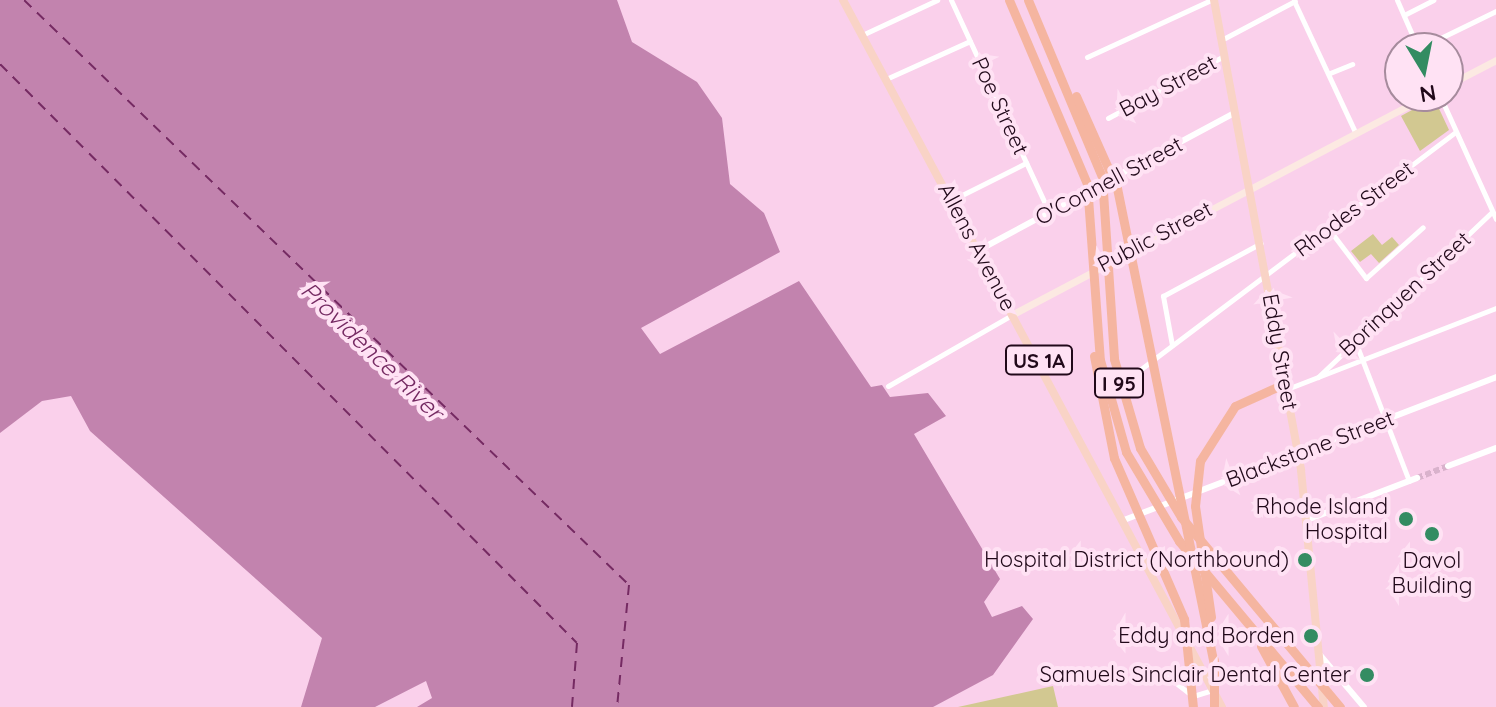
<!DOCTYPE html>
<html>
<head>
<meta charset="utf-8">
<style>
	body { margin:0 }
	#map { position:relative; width:1496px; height:707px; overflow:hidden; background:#fad0eb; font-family:Quicksand,sans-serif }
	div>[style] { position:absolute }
	.green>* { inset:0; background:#d2c891 }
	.water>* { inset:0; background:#c283ae }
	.ferry>* { height:2px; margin-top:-1px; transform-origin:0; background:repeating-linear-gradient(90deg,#752a62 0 10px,transparent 0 18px) }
	.tertiary-tunnel>* { height:6px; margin-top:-3px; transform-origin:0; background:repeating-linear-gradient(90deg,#d9b2cc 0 6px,transparent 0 9px) }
	.minor>* { height:5px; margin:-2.5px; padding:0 2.5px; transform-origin:2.5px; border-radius:2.5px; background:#fff }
	.tertiary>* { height:6px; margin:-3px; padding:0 3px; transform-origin:3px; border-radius:3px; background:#fff }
	.secondary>* { height:7px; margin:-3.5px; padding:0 3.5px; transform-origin:3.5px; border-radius:3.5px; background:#fce9e2 }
	.primary>* { height:8px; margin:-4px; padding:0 4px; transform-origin:4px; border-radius:4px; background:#f9d3c6 }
	.motorway>* { height:9px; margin:-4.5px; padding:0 4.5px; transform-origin:4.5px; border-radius:4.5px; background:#f5b5a0 }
	.dots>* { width:22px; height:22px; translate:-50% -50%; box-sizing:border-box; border:4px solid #ffe2f4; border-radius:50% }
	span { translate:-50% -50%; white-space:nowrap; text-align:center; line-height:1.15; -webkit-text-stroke:8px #ffe2f4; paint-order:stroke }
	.shield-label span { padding:2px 6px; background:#ffe2f4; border:2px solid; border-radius:6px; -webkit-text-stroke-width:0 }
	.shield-label { font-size:20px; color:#21091a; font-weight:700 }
	.street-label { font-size:22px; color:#21091a }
	.poi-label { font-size:22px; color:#21091a }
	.right { translate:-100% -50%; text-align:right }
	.water-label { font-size:24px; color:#752a62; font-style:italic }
	.north { position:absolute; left:1384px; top:32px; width:80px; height:80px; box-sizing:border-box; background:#ffe2f4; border:2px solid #a68b9d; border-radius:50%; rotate:170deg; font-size:22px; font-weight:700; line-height:32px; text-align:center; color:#21091a }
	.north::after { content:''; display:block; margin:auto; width:28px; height:36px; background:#338c62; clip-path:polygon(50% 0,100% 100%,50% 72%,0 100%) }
</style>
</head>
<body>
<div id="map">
	<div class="green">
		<i style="clip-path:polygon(1434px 98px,1449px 130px,1420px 151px,1401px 116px)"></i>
		<i style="clip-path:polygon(1373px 234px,1382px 245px,1392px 237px,1399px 245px,1379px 263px,1371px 254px,1360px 262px,1351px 251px)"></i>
		<i style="clip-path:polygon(1053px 686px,1058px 707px,958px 707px)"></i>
	</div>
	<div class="water">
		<i style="clip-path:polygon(0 0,617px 0,632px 42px,697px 82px,722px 118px,730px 184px,764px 213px,780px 252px,641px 328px,660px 354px,799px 281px,871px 387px,882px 385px,890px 397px,928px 393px,946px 416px,914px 434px,1000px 579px,984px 602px,992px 617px,1022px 606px,1033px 619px,993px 675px,933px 707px,417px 707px,432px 698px,426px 681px,375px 707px,301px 707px,322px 638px,90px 431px,71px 396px,42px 401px,0 433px)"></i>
	</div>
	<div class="ferry">
		<i style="left:24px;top:0;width:842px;rotate:44.04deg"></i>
		<i style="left:629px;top:585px;width:123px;rotate:95.6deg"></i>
		<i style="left:0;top:64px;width:817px;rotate:45.1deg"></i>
		<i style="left:577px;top:643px;width:64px;rotate:94.5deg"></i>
	</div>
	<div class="tertiary-tunnel">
		<i style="left:1417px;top:478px;width:33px;rotate:-21deg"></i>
	</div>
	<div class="minor">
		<i style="left:951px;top:0;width:234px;rotate:65.2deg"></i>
		<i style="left:1397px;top:0;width:52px;rotate:66.4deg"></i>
		<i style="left:1294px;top:1px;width:145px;rotate:65deg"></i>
		<i style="left:1404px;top:15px;width:33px;rotate:-27deg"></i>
		<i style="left:862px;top:35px;width:83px;rotate:-25deg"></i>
		<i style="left:1225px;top:38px;width:79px;rotate:-27.9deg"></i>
		<i style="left:1420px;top:48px;width:85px;rotate:-26deg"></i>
		<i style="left:1087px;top:57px;width:136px;rotate:-24.7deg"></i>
		<i style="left:1330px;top:73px;width:24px;rotate:-22deg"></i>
		<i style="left:886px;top:79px;width:92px;rotate:-24.3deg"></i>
		<i style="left:1440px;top:96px;width:135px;rotate:65.5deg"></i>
		<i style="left:1108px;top:118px;width:132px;rotate:-28.1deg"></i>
		<i style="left:952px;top:200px;width:83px;rotate:-26.6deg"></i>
		<i style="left:1328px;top:228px;width:63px;rotate:52.8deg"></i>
		<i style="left:1366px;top:278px;width:76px;rotate:-41.8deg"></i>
		<i style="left:1355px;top:341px;width:150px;rotate:68.9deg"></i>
		<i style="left:1172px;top:345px;width:50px;rotate:-100.4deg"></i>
		<i style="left:1163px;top:296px;width:111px;rotate:-28.4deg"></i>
		<i style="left:1137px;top:372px;width:399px;rotate:-37deg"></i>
		<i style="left:1318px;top:377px;width:240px;rotate:-43.5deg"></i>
		<i style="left:888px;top:386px;width:143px;rotate:-29.8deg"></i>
		<i style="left:1287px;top:389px;width:224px;rotate:-21.2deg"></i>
		<i style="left:1142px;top:672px;width:25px;rotate:9deg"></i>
		<i style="left:1167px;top:676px;width:33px;rotate:38deg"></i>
		<i style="left:1193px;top:696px;width:21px;rotate:-17deg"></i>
	</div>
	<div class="tertiary">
		<i style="left:979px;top:250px;width:290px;rotate:-28.2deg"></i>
		<i style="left:1448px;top:466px;width:51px;rotate:-20.6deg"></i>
		<i style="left:1124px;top:520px;width:399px;rotate:-21deg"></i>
		<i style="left:1307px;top:520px;width:118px;rotate:-20.9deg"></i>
		<i style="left:1320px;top:655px;width:68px;rotate:49.8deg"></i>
	</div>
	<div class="secondary">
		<i style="left:1448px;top:85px;width:54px;rotate:-27.5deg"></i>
		<i style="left:1013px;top:314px;width:468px;rotate:-27.8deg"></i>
	</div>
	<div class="primary">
		<i style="left:843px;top:0;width:802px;rotate:61.81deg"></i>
		<i style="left:1214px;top:0;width:478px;rotate:79.5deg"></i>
		<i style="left:1301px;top:470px;width:238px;rotate:84.5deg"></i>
	</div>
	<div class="motorway">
		<i style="left:1009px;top:0;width:200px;rotate:67deg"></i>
		<i style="left:1087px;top:184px;width:176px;rotate:85.8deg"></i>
		<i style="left:1100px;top:360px;width:96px;rotate:74.2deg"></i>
		<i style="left:1126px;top:452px;width:104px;rotate:59.2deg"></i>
		<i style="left:1179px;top:541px;width:217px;rotate:50.1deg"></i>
		<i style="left:1028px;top:0;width:192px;rotate:67.3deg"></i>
		<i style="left:1102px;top:177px;width:182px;rotate:86.2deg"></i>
		<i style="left:1114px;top:359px;width:93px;rotate:73.7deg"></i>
		<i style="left:1140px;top:448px;width:80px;rotate:59.3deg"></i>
		<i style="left:1181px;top:517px;width:248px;rotate:50.1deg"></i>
		<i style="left:1076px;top:96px;width:101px;rotate:66deg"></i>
		<i style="left:1117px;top:188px;width:488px;rotate:78.5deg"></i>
		<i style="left:1094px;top:356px;width:104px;rotate:78.9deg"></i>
		<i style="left:1114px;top:458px;width:176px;rotate:66.5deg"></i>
		<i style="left:1184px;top:619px;width:88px;rotate:84.2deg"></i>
		<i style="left:1211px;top:617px;width:112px;rotate:-98.2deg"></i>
		<i style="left:1195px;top:506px;width:45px;rotate:-83.7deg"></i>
		<i style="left:1200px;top:461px;width:65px;rotate:-57.5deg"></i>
		<i style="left:1235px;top:406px;width:56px;rotate:-24.3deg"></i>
		<i style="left:1261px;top:646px;width:69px;rotate:61.6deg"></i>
		<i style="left:1214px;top:707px;width:47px;rotate:-90deg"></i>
	</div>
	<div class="dots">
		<i style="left:1406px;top:519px;background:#338c62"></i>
		<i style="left:1432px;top:534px;background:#338c62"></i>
		<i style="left:1305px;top:560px;background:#338c62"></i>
		<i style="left:1311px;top:636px;background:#338c62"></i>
		<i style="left:1367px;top:675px;background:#338c62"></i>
	</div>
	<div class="shield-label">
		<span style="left:1039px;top:360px">US 1A</span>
		<span style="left:1119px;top:383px">I 95</span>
	</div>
	<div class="street-label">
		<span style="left:1168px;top:86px;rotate:-28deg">Bay Street</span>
		<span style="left:1000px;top:106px;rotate:65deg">Poe Street</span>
		<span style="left:1109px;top:181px;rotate:-28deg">O'Connell Street</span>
		<span style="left:1354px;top:209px;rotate:-37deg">Rhodes Street</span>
		<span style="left:1155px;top:237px;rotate:-28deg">Public Street</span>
		<span style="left:977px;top:247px;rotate:62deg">Allens Avenue</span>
		<span style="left:1405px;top:294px;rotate:-43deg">Borinquen Street</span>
		<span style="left:1280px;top:352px;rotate:80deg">Eddy Street</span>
		<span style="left:1310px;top:449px;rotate:-21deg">Blackstone Street</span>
	</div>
	<div class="poi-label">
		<span class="right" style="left:1388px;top:519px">Rhode Island<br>Hospital</span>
		<span class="right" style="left:1289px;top:560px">Hospital District (Northbound)</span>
		<span style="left:1432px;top:573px">Davol<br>Building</span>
		<span class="right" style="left:1295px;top:636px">Eddy and Borden</span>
		<span class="right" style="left:1351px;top:675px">Samuels Sinclair Dental Center</span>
	</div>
	<div class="water-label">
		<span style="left:372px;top:351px;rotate:44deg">Providence River</span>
	</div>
	<div class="north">N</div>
</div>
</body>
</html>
